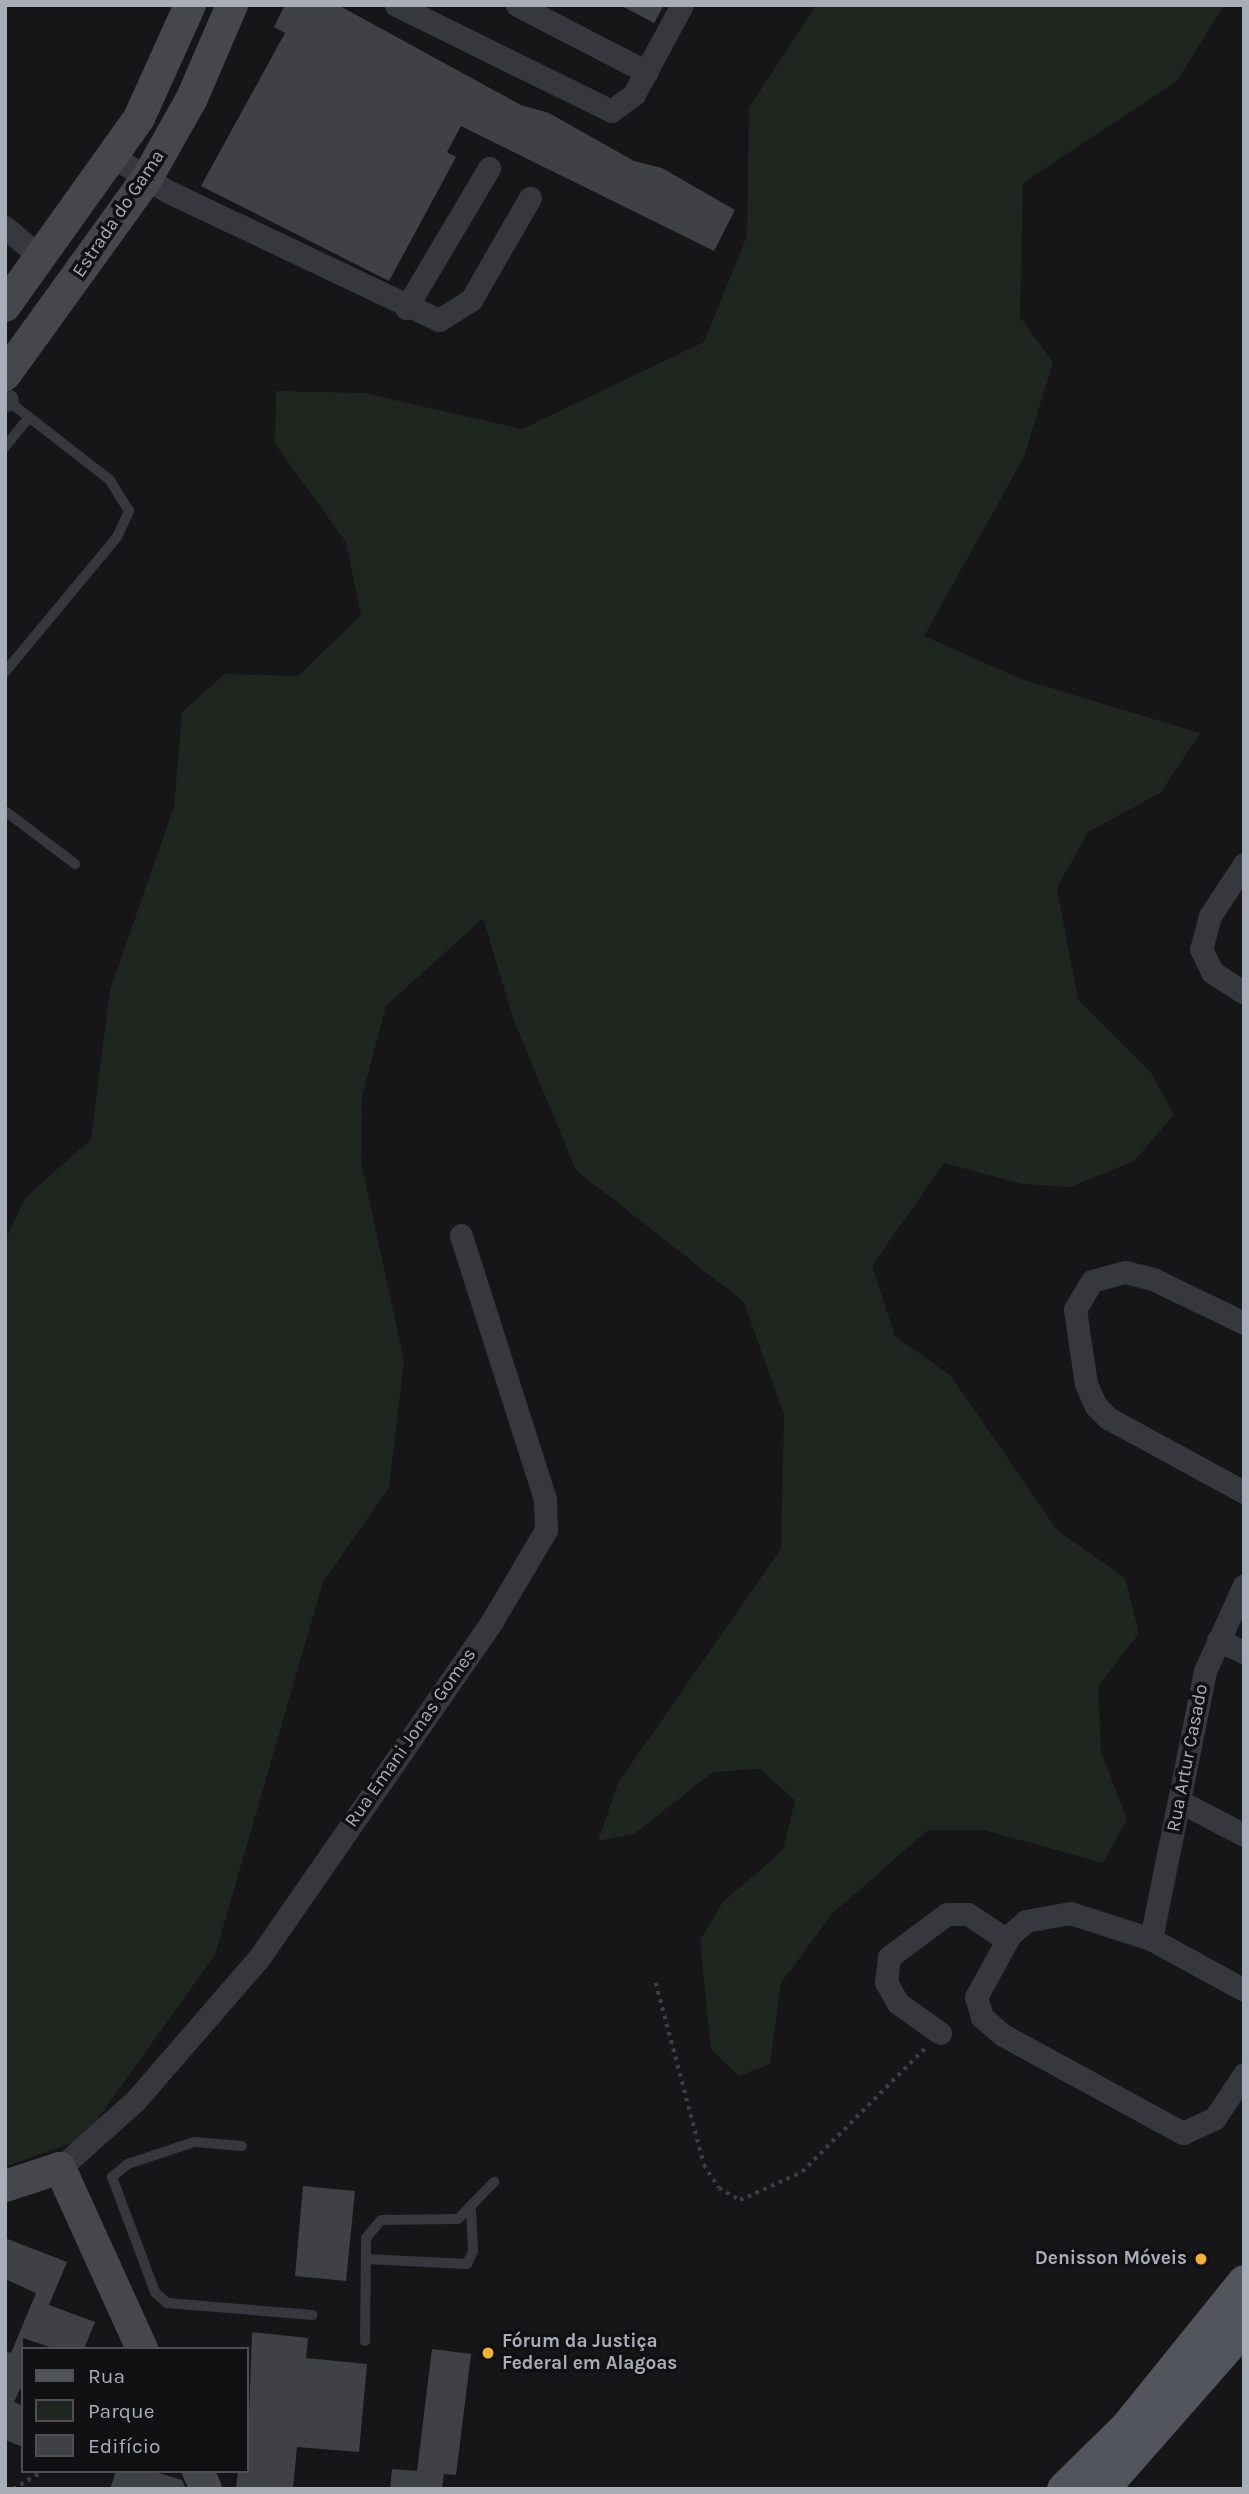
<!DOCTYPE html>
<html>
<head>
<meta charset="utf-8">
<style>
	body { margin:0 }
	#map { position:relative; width:1249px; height:2494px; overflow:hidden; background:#161618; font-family:Karla,sans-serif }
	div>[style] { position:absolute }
	.green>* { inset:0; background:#1e261f }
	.building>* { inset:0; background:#404145 }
	.path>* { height:3.5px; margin-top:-1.75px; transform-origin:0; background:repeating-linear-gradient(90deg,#3d3f44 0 3.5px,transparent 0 8.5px) }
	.lane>* { height:10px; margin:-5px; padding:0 5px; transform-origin:5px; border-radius:5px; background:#37383d }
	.street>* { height:23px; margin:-11.5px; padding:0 11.5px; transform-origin:11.5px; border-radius:11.5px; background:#37383d }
	.secondary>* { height:32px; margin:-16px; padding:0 16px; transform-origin:16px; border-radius:16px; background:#45474d }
	.primary>* { height:35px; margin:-17.5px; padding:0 17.5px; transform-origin:17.5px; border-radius:17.5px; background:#53555c }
	.dots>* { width:19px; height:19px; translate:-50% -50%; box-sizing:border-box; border:4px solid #111113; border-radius:50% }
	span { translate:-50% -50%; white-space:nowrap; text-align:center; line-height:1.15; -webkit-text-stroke:7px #111113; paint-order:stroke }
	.street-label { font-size:19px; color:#a8adb8 }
	.poi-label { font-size:19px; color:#a8adb8; font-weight:700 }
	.right { translate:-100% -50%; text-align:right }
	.left { translate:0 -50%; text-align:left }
	.frame { position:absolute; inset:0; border:7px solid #a8adb8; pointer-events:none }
	.legend { position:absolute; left:21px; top:2347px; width:228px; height:126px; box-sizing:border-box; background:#111113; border:2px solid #4d4f55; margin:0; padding:9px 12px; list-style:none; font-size:21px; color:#a8adb8 }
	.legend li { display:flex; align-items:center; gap:14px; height:35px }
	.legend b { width:35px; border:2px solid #4d4f55 }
</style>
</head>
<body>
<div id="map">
	<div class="green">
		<i style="clip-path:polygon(816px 5px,1224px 5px,1177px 81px,1023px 183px,1020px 317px,1053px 362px,1024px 457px,924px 636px,1021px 679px,1200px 733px,1160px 793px,1088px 832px,1057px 888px,1078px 1000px,1151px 1073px,1174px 1115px,1134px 1161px,1070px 1187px,1022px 1184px,944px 1163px,872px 1266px,895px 1336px,951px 1376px,1057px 1530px,1125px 1578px,1139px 1633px,1098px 1687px,1101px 1752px,1127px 1819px,1103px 1863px,984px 1830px,928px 1830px,832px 1914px,781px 1983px,770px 2064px,739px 2076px,711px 2050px,700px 1940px,723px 1902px,783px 1850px,795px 1800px,760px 1769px,713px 1772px,634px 1834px,598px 1841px,618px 1783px,781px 1549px,784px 1415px,744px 1302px,576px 1170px,514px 1021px,483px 918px,386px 1006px,362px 1096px,361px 1162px,404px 1361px,389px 1488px,323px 1582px,215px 1955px,84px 2138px,5px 2167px,5px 1241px,25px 1198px,91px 1139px,110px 990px,174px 807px,182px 712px,225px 674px,298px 676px,361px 615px,346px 542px,275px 444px,276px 391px,364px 393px,522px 429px,704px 342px,747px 236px,749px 108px)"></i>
	</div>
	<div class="building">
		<i style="clip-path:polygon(285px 5px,338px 5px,521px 105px,549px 113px,634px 161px,662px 168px,735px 210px,714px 251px,461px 126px,447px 152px,456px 157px,389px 281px,201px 186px,285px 33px,274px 27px)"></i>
		<i style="clip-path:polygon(620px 5px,664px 5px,654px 23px)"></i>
		<i style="clip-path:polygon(303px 2186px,355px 2191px,346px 2281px,295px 2276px)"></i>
		<i style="clip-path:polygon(5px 2238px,67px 2262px,49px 2305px,95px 2322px,84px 2349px,56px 2349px,23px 2338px,23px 2383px,14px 2402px,23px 2406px,23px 2447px,5px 2440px,5px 2351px,11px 2353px,36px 2293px,5px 2279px)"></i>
		<i style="clip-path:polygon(252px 2332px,308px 2338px,306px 2358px,367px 2364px,359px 2452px,297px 2447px,293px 2489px,236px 2487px,238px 2471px,247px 2471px)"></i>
		<i style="clip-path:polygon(432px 2349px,471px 2354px,456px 2475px,444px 2474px,442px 2489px,390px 2489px,392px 2469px,417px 2471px)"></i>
		<i style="clip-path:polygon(116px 2471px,152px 2471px,182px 2480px,186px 2489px,110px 2489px)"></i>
	</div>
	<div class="path">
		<i style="left:656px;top:1983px;width:188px;rotate:75.2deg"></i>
		<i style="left:704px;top:2165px;width:27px;rotate:57deg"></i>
		<i style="left:719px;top:2188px;width:24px;rotate:30deg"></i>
		<i style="left:740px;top:2200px;width:68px;rotate:-24.3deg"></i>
		<i style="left:802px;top:2172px;width:175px;rotate:-45.2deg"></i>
		<i style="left:13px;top:2489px;width:35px;rotate:-31deg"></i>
	</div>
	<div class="lane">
		<i style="left:5px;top:447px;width:38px;rotate:-51deg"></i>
		<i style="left:5px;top:672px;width:175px;rotate:-50.3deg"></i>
		<i style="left:117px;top:537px;width:29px;rotate:-65deg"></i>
		<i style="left:129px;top:511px;width:36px;rotate:-122deg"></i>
		<i style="left:110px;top:480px;width:130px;rotate:-142.2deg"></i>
		<i style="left:5px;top:811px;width:88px;rotate:37.1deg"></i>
		<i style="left:242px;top:2146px;width:48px;rotate:-175.2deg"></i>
		<i style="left:194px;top:2142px;width:70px;rotate:161.6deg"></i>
		<i style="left:128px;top:2164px;width:21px;rotate:141deg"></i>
		<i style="left:112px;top:2177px;width:123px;rotate:69.5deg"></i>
		<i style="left:155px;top:2292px;width:16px;rotate:43deg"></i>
		<i style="left:167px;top:2303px;width:146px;rotate:4.7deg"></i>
		<i style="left:366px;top:2259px;width:101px;rotate:2.8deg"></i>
		<i style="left:467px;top:2264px;width:14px;rotate:-65deg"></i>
		<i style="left:473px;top:2251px;width:40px;rotate:-92.9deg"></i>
		<i style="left:365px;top:2341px;width:103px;rotate:-89.4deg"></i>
		<i style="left:366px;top:2238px;width:23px;rotate:-50deg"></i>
		<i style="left:381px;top:2220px;width:77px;rotate:-0.7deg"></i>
		<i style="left:458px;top:2219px;width:52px;rotate:-45.8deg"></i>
	</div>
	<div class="street">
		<i style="left:396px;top:5px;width:240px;rotate:26.2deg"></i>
		<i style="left:611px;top:111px;width:29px;rotate:-36deg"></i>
		<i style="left:634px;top:94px;width:101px;rotate:-61.7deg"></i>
		<i style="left:517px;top:5px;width:146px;rotate:27.3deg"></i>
		<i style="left:114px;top:157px;width:63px;rotate:32.7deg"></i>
		<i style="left:167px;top:191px;width:301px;rotate:25.4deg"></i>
		<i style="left:439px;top:320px;width:38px;rotate:-32deg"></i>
		<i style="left:471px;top:300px;width:118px;rotate:-60deg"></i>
		<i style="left:5px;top:227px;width:45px;rotate:40.5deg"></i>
		<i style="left:406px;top:308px;width:163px;rotate:-59.3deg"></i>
		<i style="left:5px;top:399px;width:2px;rotate:27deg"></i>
		<i style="left:1244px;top:864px;width:62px;rotate:123.2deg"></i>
		<i style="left:1210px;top:916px;width:34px;rotate:105deg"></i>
		<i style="left:1201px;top:949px;width:25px;rotate:64deg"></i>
		<i style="left:1212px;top:972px;width:38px;rotate:33deg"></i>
		<i style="left:1244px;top:1323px;width:101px;rotate:-154.2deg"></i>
		<i style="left:1153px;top:1279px;width:29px;rotate:-166deg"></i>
		<i style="left:1125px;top:1272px;width:34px;rotate:165deg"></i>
		<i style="left:1092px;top:1281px;width:33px;rotate:121deg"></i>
		<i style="left:1075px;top:1309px;width:76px;rotate:81.7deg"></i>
		<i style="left:1086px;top:1384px;width:24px;rotate:66deg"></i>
		<i style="left:1096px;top:1406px;width:17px;rotate:45deg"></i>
		<i style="left:1108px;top:1418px;width:155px;rotate:28.6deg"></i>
		<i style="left:1218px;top:1640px;width:29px;rotate:25deg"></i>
		<i style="left:1181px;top:1802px;width:71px;rotate:27.6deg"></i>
		<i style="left:1151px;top:1939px;width:273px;rotate:-78.6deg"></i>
		<i style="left:1205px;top:1671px;width:94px;rotate:-65.6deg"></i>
		<i style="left:1244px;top:1990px;width:106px;rotate:-151.3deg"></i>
		<i style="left:1151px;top:1939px;width:85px;rotate:-162.2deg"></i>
		<i style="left:1070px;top:1913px;width:45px;rotate:169.7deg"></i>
		<i style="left:1026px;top:1921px;width:21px;rotate:139deg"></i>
		<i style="left:1010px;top:1935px;width:71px;rotate:118.7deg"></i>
		<i style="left:976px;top:1997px;width:21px;rotate:73deg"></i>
		<i style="left:982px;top:2017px;width:28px;rotate:41deg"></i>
		<i style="left:1003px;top:2035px;width:205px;rotate:28.6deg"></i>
		<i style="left:1183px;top:2133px;width:35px;rotate:-25deg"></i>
		<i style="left:1215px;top:2118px;width:53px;rotate:-56.6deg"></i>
		<i style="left:940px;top:2033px;width:52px;rotate:-144.5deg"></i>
		<i style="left:898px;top:2003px;width:24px;rotate:-120deg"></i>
		<i style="left:886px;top:1982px;width:25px;rotate:-83deg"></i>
		<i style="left:889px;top:1957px;width:72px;rotate:-36.6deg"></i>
		<i style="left:947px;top:1914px;width:21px"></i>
		<i style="left:968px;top:1914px;width:47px;rotate:33.7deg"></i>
		<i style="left:60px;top:2168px;width:101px;rotate:-41.8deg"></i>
		<i style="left:135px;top:2101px;width:189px;rotate:-49.1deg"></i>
		<i style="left:259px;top:1958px;width:410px;rotate:-55.3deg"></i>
		<i style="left:492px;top:1621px;width:106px;rotate:-59.3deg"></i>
		<i style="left:546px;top:1530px;width:31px;rotate:-92deg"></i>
		<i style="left:545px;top:1499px;width:277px;rotate:-107.7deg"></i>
	</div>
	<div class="secondary">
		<i style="left:5px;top:306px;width:231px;rotate:-54.5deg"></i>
		<i style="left:139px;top:118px;width:124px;rotate:-65.7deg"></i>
		<i style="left:5px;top:375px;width:243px;rotate:-54.2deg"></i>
		<i style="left:147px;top:178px;width:92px;rotate:-60.6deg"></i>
		<i style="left:192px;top:98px;width:101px;rotate:-66.7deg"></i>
		<i style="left:5px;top:2186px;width:58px;rotate:-18.1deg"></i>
		<i style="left:60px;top:2168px;width:199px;rotate:65.6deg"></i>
		<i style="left:198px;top:2471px;width:20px;rotate:66deg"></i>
	</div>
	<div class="primary">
		<i style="left:1064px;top:2489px;width:90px;rotate:-44.5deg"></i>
		<i style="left:1128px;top:2426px;width:185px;rotate:-51.1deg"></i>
		<i style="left:1101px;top:2489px;width:217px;rotate:-48.7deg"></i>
	</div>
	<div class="dots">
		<i style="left:1201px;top:2259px;background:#f2b134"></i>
		<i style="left:488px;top:2353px;background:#f2b134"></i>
	</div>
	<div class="street-label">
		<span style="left:119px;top:214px;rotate:-56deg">Estrada do Gama</span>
		<span style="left:411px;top:1738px;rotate:-55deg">Rua Emani Jonas Gomes</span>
		<span style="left:1188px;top:1758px;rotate:-79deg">Rua Artur Casado</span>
	</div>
	<div class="poi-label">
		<span class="right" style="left:1187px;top:2259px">Denisson Móveis</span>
		<span class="left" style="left:502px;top:2353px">Fórum da Justiça<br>Federal em Alagoas</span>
	</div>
	<div class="frame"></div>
	<ul class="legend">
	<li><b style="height:9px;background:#53555c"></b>Rua</li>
	<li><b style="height:19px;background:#1e261f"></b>Parque</li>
	<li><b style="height:19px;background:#404145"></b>Edifício</li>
	</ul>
</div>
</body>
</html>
